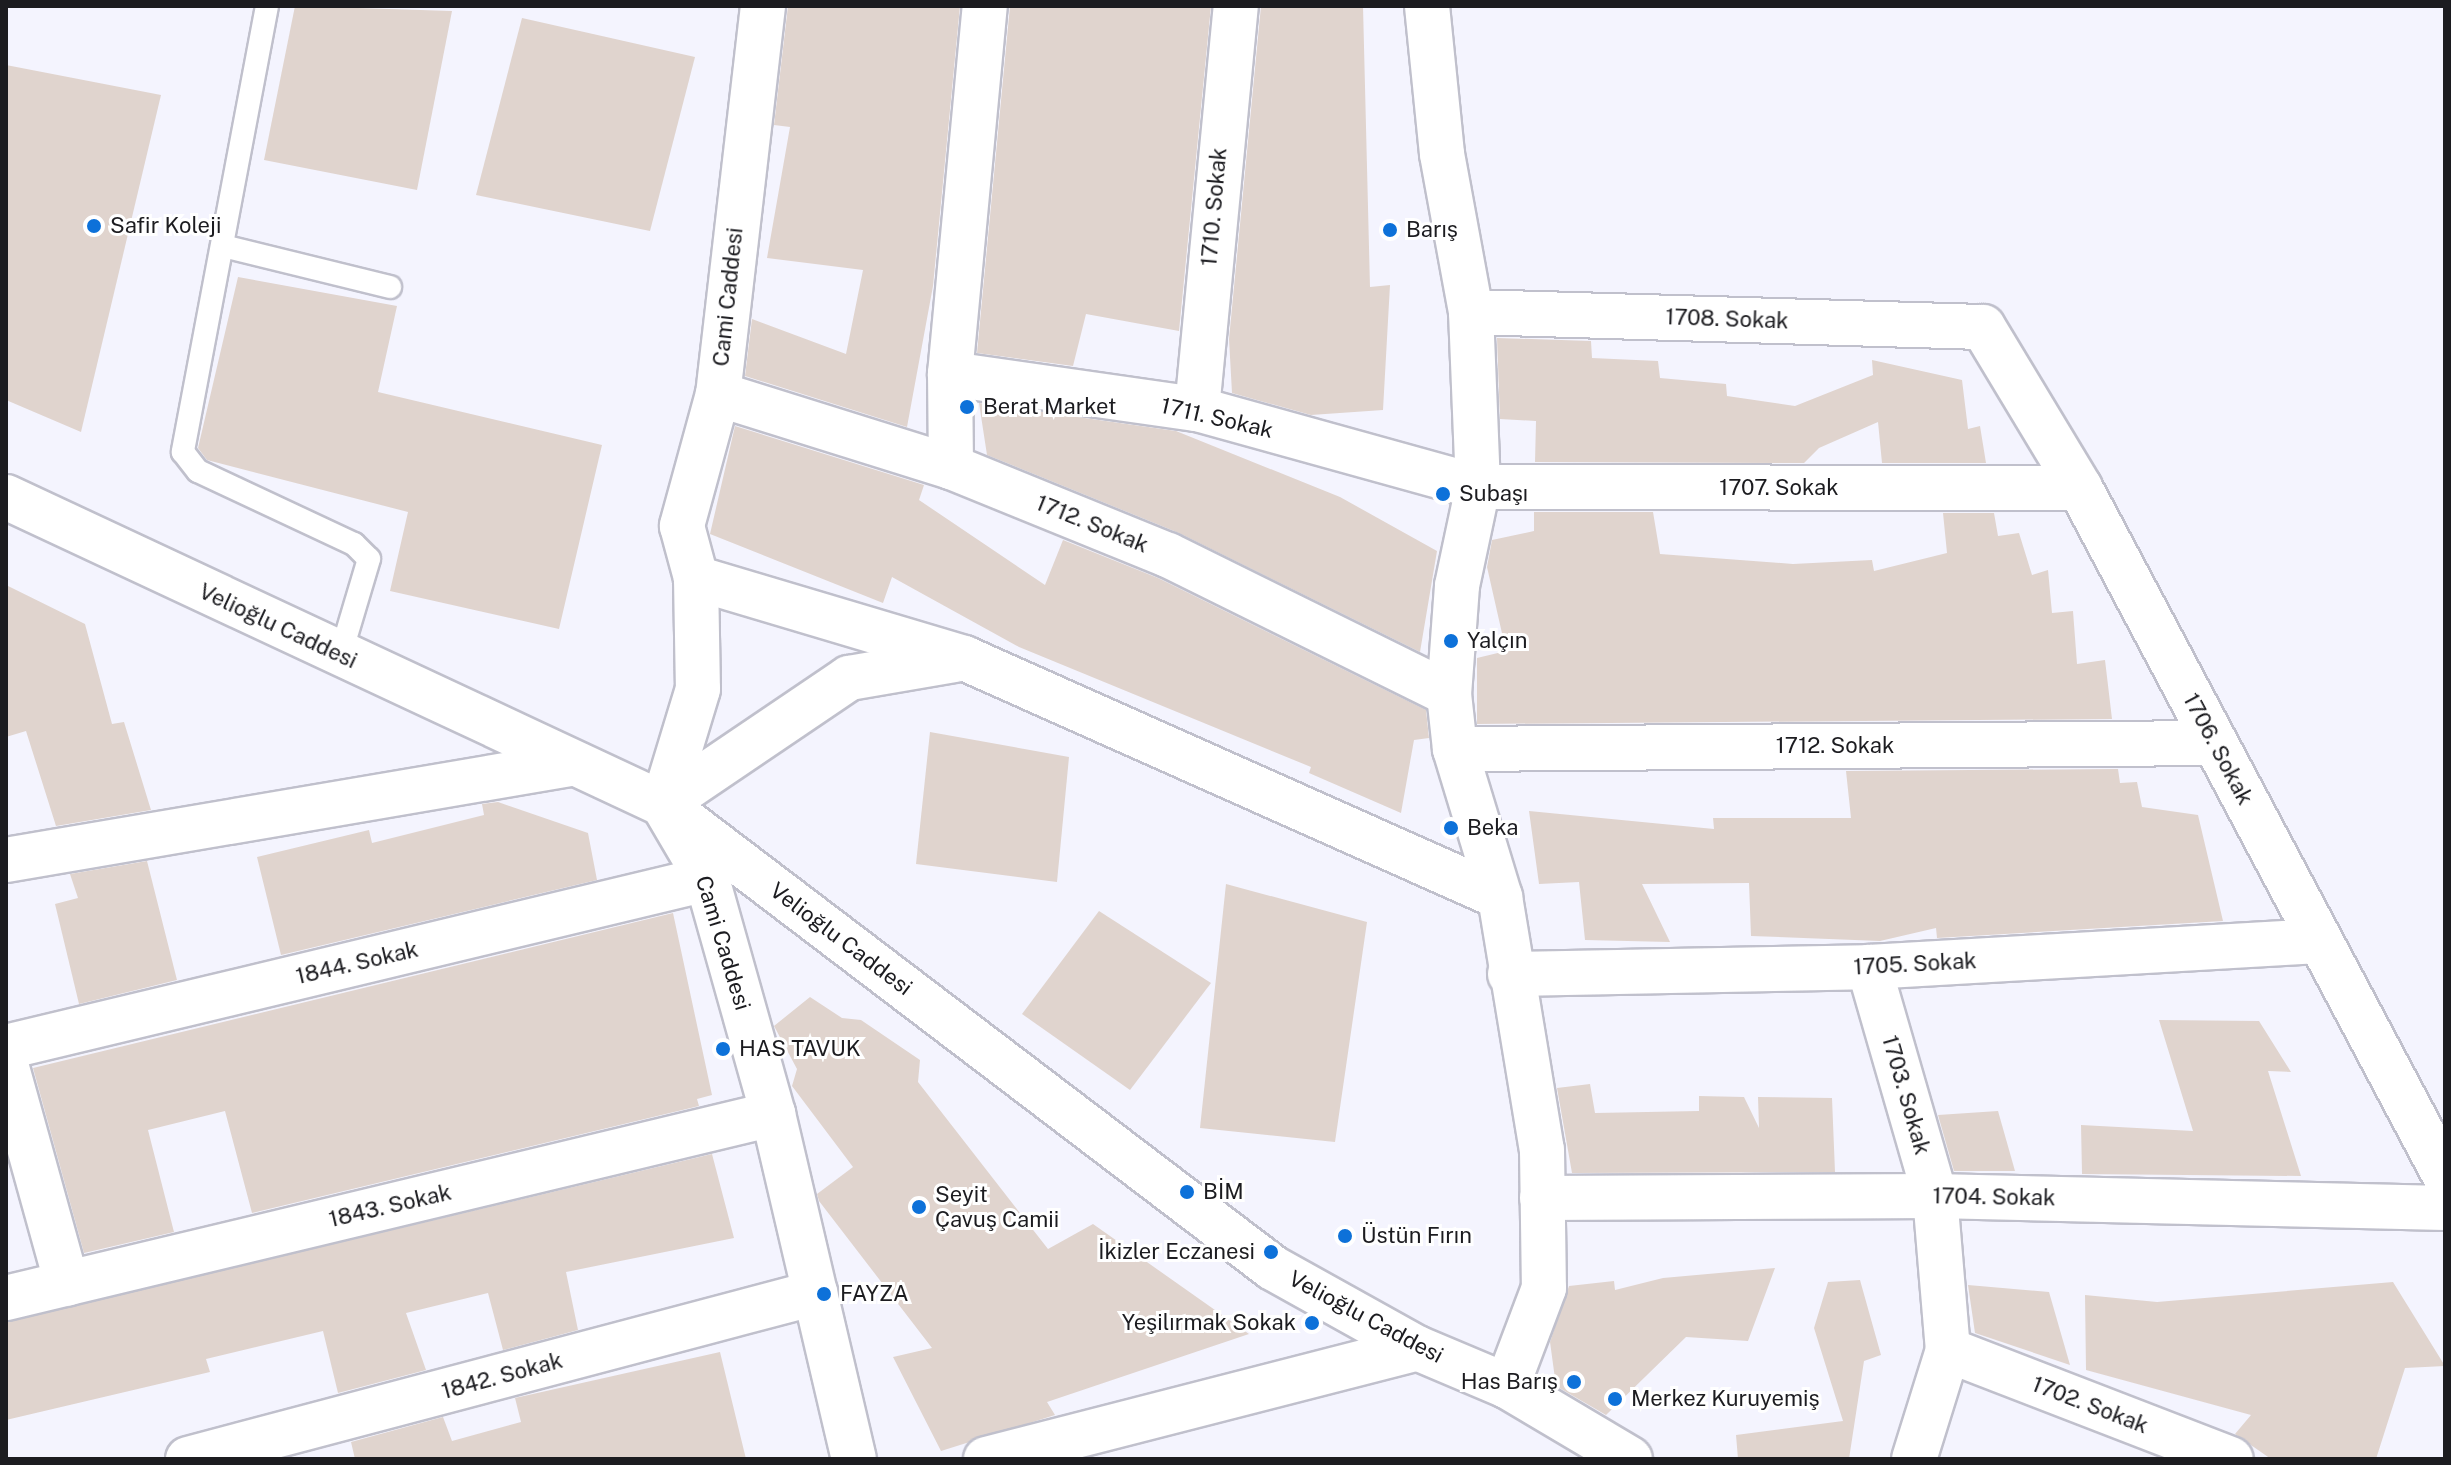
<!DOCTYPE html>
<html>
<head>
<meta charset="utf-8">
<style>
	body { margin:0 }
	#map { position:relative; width:2451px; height:1465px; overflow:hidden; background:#f4f4fe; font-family:"Public Sans",sans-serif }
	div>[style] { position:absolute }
	.building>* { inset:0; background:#e0d4ce }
	.roads { filter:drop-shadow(2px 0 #c0c0cc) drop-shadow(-2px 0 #c0c0cc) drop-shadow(0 2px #c0c0cc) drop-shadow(0 -2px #c0c0cc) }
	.lane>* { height:22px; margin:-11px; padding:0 11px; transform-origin:11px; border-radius:11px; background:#fff }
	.street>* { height:44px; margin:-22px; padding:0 22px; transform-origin:22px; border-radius:22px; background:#fff }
	.secondary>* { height:44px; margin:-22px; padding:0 22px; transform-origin:22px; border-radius:22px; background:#fff }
	.dots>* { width:22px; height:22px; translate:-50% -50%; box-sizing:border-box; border:4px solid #fff; border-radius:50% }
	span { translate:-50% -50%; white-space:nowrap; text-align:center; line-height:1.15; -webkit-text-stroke:6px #fff; paint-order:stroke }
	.street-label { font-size:22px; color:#1c1c20 }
	.poi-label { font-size:22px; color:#1c1c20 }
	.left { translate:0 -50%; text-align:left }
	.right { translate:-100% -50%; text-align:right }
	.frame { position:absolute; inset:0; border:8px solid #1c1c20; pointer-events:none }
</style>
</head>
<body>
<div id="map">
	<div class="building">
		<i style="clip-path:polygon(295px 6px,452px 11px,417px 190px,264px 160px)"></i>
		<i style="clip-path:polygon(788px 6px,960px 6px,933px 286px,907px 427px,745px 376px,752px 319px,846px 354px,863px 270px,767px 258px,790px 127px,774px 125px)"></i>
		<i style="clip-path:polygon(1010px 6px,1211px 6px,1179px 331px,1086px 314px,1073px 366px,977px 353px)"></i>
		<i style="clip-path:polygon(1261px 6px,1363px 6px,1370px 287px,1390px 285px,1383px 410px,1311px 415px,1232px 393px,1229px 339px)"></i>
		<i style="clip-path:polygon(522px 18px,695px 57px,650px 231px,476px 195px)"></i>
		<i style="clip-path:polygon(6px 65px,161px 95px,81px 432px,6px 400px)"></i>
		<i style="clip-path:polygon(238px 277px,397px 306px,378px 392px,602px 445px,559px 629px,390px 591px,408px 512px,207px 460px,198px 448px)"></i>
		<i style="clip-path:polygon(1497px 338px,1591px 341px,1592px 358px,1658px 361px,1660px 378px,1726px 384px,1727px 396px,1795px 406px,1873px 375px,1872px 360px,1962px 380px,1968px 429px,1980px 426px,1986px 463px,1882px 463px,1878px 422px,1819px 448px,1804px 463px,1535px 462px,1536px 421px,1500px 419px)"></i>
		<i style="clip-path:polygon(979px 403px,1176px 431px,1340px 497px,1437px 551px,1420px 652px,1179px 533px,987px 455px)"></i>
		<i style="clip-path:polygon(735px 426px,924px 485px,919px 500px,1045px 585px,1063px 540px,1158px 578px,1426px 710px,1429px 738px,1414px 740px,1401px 813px,1309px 773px,1311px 767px,1019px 647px,892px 577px,883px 603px,710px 534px)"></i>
		<i style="clip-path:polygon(1534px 512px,1653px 512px,1660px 554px,1793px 564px,1872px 560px,1874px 571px,1947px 553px,1943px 513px,1994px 513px,1998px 536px,2019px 533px,2032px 575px,2048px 570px,2052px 613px,2073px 611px,2077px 664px,2105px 660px,2112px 719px,1477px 724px,1477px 658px,1506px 651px,1487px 567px,1492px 540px,1534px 531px)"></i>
		<i style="clip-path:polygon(6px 585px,85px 624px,112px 724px,124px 722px,151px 810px,56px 826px,26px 731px,6px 737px)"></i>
		<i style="clip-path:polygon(930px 732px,1069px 757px,1057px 882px,916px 864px)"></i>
		<i style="clip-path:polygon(2118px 769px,2120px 783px,2137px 782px,2142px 807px,2198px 815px,2223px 921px,1937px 938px,1936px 928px,1880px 941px,1751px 936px,1749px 883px,1642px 884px,1670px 942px,1585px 940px,1579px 882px,1539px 884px,1529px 811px,1714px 829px,1713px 818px,1851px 818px,1846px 771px)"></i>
		<i style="clip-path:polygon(498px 802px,588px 833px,597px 880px,281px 955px,257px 857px,369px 830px,372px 843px,484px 815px,482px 804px)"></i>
		<i style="clip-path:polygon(147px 861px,177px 980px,79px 1004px,55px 904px,78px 898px,70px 874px)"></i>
		<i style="clip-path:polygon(1226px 884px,1367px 922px,1335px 1142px,1200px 1128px)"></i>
		<i style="clip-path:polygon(1099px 911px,1211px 983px,1130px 1090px,1022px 1014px)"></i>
		<i style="clip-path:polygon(673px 913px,712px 1095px,697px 1099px,699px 1106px,252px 1213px,225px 1111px,148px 1130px,174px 1232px,84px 1253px,33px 1068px)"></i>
		<i style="clip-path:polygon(810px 997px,842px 1018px,861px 1020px,920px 1060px,918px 1082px,1048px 1249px,1093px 1224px,1249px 1334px,1047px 1402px,1055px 1415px,941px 1451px,893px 1357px,932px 1348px,819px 1201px,817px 1194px,853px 1167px,792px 1086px,797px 1069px,774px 1026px)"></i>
		<i style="clip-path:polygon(2159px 1020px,2259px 1021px,2291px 1072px,2268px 1071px,2301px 1176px,2082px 1174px,2081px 1125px,2193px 1131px)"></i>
		<i style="clip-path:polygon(1590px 1084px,1595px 1113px,1699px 1111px,1699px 1096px,1744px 1097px,1759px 1128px,1758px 1097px,1832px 1098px,1835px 1172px,1572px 1173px,1557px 1088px)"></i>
		<i style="clip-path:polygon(1998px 1111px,2015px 1171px,1954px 1171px,1938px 1115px)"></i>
		<i style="clip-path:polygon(712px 1154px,734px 1238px,566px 1272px,578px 1330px,503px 1350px,488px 1293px,406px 1313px,426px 1370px,338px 1393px,323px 1331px,206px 1359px,210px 1372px,6px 1420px,6px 1322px)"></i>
		<i style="clip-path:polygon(1775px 1268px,1748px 1341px,1686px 1337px,1606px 1415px,1556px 1386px,1550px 1342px,1569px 1286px,1614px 1281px,1615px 1290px,1663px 1278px)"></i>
		<i style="clip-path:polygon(1860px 1280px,1881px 1355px,1864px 1361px,1849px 1459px,1738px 1459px,1736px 1435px,1843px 1421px,1814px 1328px,1828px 1282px)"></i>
		<i style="clip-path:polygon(2393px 1282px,2445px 1366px,2405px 1368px,2376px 1459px,2271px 1459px,2235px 1434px,2251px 1415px,2086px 1370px,2085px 1295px,2157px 1302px)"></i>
		<i style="clip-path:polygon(1968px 1285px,2049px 1292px,2070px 1365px,1975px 1333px)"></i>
		<i style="clip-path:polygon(720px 1352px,746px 1459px,355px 1459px,351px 1442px,443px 1417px,452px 1441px,521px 1422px,515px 1398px)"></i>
	</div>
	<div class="roads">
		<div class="lane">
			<i style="left:267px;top:6px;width:454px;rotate:100.7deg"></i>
			<i style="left:183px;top:452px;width:24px;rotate:52deg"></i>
			<i style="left:198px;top:471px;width:172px;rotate:25.1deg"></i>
			<i style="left:354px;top:544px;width:21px;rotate:45deg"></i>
			<i style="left:369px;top:559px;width:101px;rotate:106.6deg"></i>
			<i style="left:223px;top:246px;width:172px;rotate:13.8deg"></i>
		</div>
		<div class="street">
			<i style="left:763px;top:6px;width:391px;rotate:96.6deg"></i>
			<i style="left:718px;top:394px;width:137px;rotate:105.3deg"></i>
			<i style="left:682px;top:526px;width:54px;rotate:74.9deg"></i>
			<i style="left:696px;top:578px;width:111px;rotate:89deg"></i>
			<i style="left:698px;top:689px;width:120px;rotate:106.9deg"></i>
			<i style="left:663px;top:804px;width:87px;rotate:59.6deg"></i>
			<i style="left:707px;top:879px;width:244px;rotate:74.3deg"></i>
			<i style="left:773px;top:1114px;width:354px;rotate:76.8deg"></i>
			<i style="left:1427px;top:6px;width:149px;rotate:84.2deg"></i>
			<i style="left:1442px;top:154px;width:161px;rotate:79.6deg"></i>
			<i style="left:1471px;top:312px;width:175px;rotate:87.7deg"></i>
			<i style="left:1478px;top:487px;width:101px;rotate:102deg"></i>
			<i style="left:1457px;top:586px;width:108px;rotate:94.2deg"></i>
			<i style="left:1449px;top:694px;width:55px;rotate:83.8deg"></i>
			<i style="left:1455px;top:749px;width:155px;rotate:73.1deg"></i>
			<i style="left:1500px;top:897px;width:256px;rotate:80.6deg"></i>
			<i style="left:1542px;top:1150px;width:138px;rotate:89.2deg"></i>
			<i style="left:1544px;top:1288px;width:105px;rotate:110.7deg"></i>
			<i style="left:1471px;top:312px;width:512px;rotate:1.68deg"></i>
			<i style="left:1983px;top:327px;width:188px;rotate:58.9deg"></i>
			<i style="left:2080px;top:488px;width:779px;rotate:62.05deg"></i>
			<i style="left:950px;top:374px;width:249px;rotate:8.1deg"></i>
			<i style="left:1197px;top:409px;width:292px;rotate:15.5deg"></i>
			<i style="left:1478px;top:487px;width:602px;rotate:0.1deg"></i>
			<i style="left:718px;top:394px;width:244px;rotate:17.4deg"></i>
			<i style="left:951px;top:467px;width:234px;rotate:22.1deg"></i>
			<i style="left:1168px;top:555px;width:313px;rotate:26.3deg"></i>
			<i style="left:1197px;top:409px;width:405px;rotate:-84.5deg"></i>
			<i style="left:951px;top:467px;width:93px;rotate:-90.6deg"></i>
			<i style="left:950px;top:374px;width:370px;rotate:-84.6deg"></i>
			<i style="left:696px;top:578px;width:280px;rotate:16.6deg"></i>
			<i style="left:964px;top:658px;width:587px;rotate:24.03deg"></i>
			<i style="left:1455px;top:749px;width:760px;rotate:-0.45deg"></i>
			<i style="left:663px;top:804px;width:225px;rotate:-34.1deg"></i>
			<i style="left:849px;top:678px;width:107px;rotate:-9.7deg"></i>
			<i style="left:6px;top:860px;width:572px;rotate:-9.66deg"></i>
			<i style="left:1869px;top:967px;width:238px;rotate:73.9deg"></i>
			<i style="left:1935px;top:1196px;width:155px;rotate:85.2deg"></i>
			<i style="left:1948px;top:1350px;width:114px;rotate:107.3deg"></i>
			<i style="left:1510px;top:974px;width:359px;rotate:-1.1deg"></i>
			<i style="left:1869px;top:967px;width:450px;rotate:-3.3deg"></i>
			<i style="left:6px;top:1047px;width:721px;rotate:-13.48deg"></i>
			<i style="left:6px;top:1064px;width:228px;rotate:74.5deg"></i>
			<i style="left:1542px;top:1198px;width:393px;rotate:-0.3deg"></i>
			<i style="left:1935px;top:1196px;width:510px;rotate:1.35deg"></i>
			<i style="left:6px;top:1298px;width:789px;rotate:-13.49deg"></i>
			<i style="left:1948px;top:1350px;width:303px;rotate:21.1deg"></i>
			<i style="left:188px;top:1459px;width:649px;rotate:-14.83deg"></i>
			<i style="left:986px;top:1459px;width:445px;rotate:-14.4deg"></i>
		</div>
		<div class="secondary">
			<i style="left:6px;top:497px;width:725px;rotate:25.05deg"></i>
			<i style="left:663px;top:804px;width:766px;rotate:37.26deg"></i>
			<i style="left:1273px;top:1268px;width:165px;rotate:29.1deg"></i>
			<i style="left:1417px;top:1348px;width:98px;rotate:22.9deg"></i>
			<i style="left:1507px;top:1386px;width:143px;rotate:30.7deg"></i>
		</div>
	</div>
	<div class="dots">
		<i style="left:94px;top:226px;background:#0d71d9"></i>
		<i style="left:1390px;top:230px;background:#0d71d9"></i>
		<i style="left:967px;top:407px;background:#0d71d9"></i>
		<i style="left:1443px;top:494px;background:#0d71d9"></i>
		<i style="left:1451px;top:641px;background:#0d71d9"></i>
		<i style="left:1451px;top:828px;background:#0d71d9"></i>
		<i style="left:723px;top:1049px;background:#0d71d9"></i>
		<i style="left:1187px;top:1192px;background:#0d71d9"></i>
		<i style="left:919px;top:1207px;background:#0d71d9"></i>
		<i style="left:1345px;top:1236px;background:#0d71d9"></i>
		<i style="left:1271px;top:1252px;background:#0d71d9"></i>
		<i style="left:824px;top:1294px;background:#0d71d9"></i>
		<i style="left:1312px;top:1323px;background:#0d71d9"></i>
		<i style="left:1574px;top:1382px;background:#0d71d9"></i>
		<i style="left:1615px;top:1399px;background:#0d71d9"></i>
	</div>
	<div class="street-label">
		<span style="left:1214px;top:207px;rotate:-85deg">1710. Sokak</span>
		<span style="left:728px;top:297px;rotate:-84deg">Cami Caddesi</span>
		<span style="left:1727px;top:319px;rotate:2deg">1708. Sokak</span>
		<span style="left:1217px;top:418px;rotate:13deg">1711. Sokak</span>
		<span style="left:1779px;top:488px">1707. Sokak</span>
		<span style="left:1092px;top:524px;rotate:22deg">1712. Sokak</span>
		<span style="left:278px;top:626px;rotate:25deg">Velioğlu Caddesi</span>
		<span style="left:1835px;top:746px">1712. Sokak</span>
		<span style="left:2218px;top:749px;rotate:62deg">1706. Sokak</span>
		<span style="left:841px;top:939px;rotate:37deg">Velioğlu Caddesi</span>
		<span style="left:723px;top:943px;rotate:73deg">Cami Caddesi</span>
		<span style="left:357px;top:963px;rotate:-13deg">1844. Sokak</span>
		<span style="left:1915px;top:964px;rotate:-3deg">1705. Sokak</span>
		<span style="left:1906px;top:1095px;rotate:74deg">1703. Sokak</span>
		<span style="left:1994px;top:1197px;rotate:1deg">1704. Sokak</span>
		<span style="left:390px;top:1206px;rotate:-13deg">1843. Sokak</span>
		<span style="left:1366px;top:1317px;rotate:28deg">Velioğlu Caddesi</span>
		<span style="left:502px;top:1376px;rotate:-15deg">1842. Sokak</span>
		<span style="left:2090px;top:1405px;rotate:21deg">1702. Sokak</span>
	</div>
	<div class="poi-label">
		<span class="left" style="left:110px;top:226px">Safir Koleji</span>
		<span class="left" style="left:1406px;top:230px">Barış</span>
		<span class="left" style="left:983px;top:407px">Berat Market</span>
		<span class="left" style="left:1459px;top:494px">Subaşı</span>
		<span class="left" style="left:1467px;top:641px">Yalçın</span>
		<span class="left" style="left:1467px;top:828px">Beka</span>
		<span class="left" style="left:739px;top:1049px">HAS TAVUK</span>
		<span class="left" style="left:1203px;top:1192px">BİM</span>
		<span class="left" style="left:935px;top:1207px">Seyit<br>Çavuş Camii</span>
		<span class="left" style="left:1361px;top:1236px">Üstün Fırın</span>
		<span class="right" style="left:1255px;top:1252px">İkizler Eczanesi</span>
		<span class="left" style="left:840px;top:1294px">FAYZA</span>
		<span class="right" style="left:1296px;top:1323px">Yeşilırmak Sokak</span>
		<span class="right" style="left:1558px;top:1382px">Has Barış</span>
		<span class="left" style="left:1631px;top:1399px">Merkez Kuruyemiş</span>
	</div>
	<div class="frame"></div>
</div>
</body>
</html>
